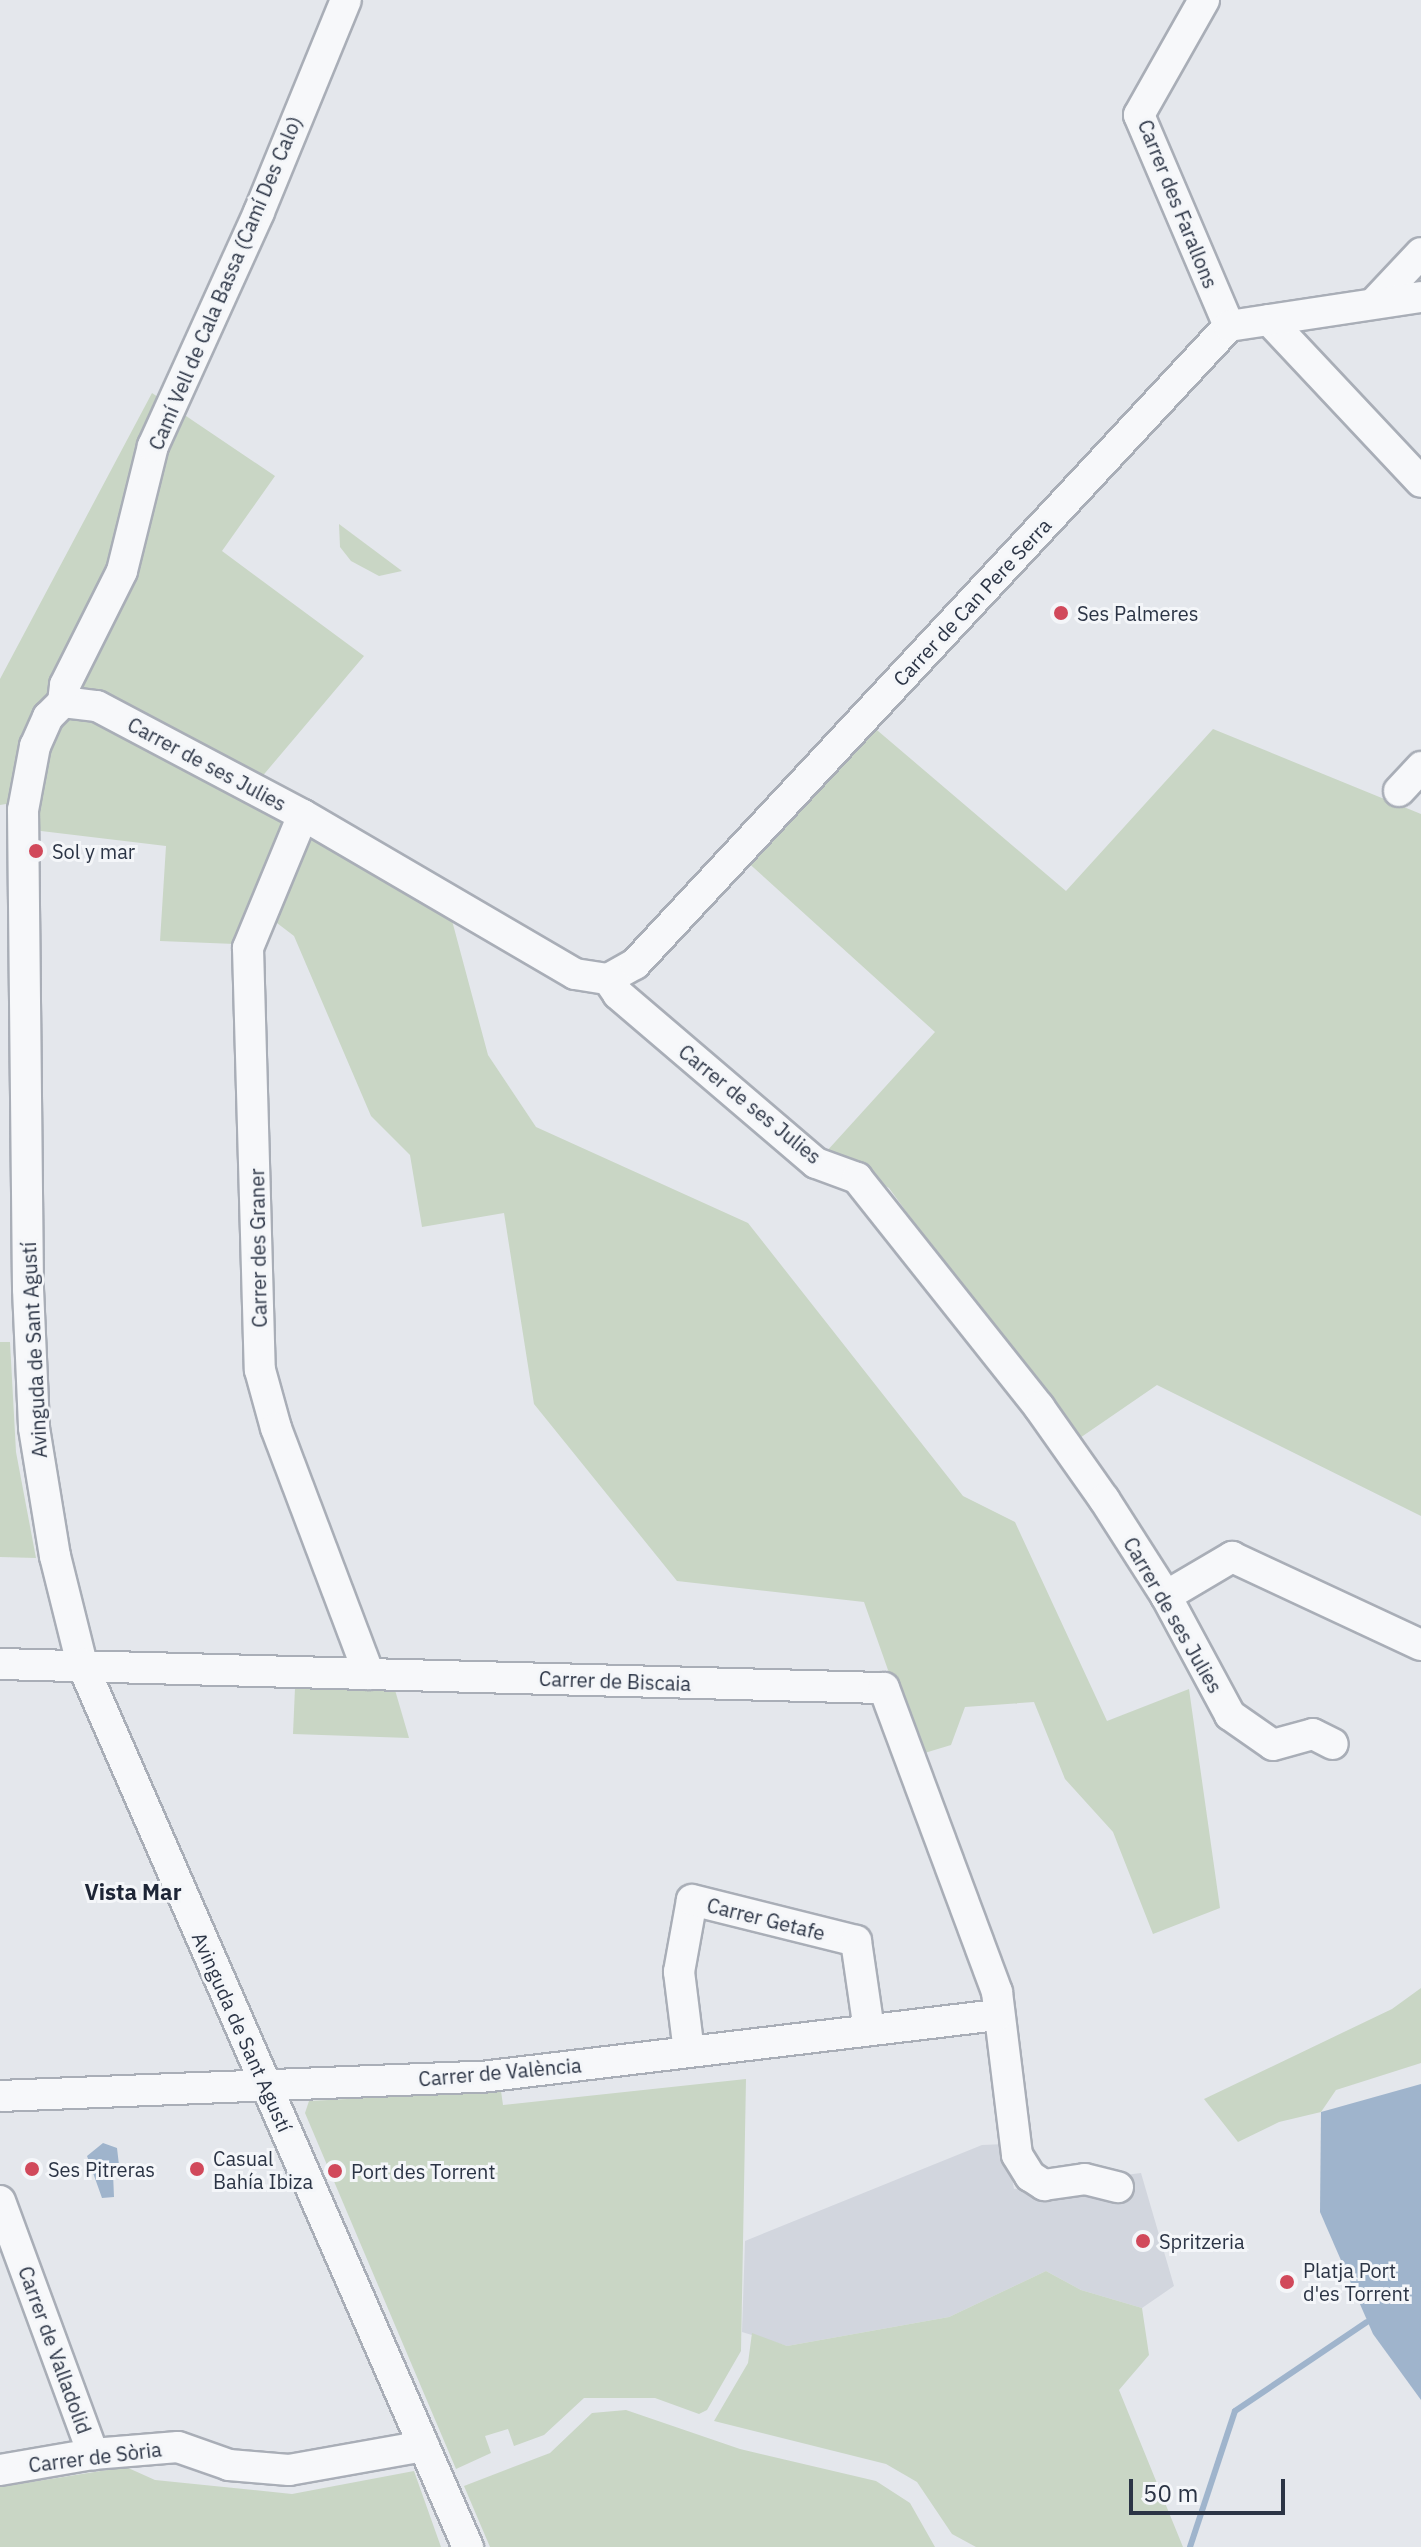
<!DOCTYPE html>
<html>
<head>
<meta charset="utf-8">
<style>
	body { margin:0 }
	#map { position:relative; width:1421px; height:2547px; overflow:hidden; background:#e4e7ec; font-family:"IBM Plex Sans",sans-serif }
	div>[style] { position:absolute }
	.built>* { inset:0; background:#d2d6de }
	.green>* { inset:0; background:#c9d6c5 }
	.water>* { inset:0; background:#9fb4cc }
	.stream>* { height:6px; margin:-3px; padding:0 3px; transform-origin:3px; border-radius:3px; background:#9fb4cc }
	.roads { filter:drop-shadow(2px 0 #a9aeb7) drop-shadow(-2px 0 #a9aeb7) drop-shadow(0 2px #a9aeb7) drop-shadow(0 -2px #a9aeb7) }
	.minor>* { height:30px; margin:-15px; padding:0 15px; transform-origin:15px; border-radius:15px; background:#f7f8fa }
	.dots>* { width:22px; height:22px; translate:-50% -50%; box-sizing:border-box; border:4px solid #f4f6f9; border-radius:50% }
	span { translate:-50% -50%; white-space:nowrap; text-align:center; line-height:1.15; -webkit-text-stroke:6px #f4f6f9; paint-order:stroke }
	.street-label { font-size:20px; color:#2b3445 }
	.poi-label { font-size:20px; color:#2b3445 }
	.left { translate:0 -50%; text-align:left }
	.neighbourhood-label { font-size:22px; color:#1d2536; font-weight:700 }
	.scale { position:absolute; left:1129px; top:2479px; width:156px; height:36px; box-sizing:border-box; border:4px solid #2b3445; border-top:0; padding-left:10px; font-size:24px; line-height:28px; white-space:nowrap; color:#2b3445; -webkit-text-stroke:6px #f4f6f9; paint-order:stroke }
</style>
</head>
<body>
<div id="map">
	<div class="built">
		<i style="clip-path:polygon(1006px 2144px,1014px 2189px,1141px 2173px,1174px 2286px,1142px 2308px,1081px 2290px,1046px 2271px,949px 2317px,787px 2346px,742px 2332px,745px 2241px,982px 2145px)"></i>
	</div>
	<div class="green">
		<i style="clip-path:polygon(152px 393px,275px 476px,222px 551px,364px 656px,260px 779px,450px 913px,488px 1055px,536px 1127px,748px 1223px,963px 1496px,1015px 1522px,1107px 1721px,1189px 1689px,1220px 1908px,1153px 1934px,1113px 1832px,1065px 1779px,1034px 1702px,965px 1707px,951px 1745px,918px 1755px,864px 1602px,677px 1581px,534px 1404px,504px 1213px,422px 1227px,410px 1155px,371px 1116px,294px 936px,277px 923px,235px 944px,160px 941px,166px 846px,41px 831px,6px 804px,0 805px,0 679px)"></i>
		<i style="clip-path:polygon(339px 524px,402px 571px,379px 576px,351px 561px,340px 547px)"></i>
		<i style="clip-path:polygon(871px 725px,1066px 891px,1213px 729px,1421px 814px,1421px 1516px,1157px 1385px,1074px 1442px,889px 1188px,826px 1152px,935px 1032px,744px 859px)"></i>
		<i style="clip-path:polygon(0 1342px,10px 1342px,16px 1452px,36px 1558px,0 1557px)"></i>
		<i style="clip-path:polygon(295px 1688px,395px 1690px,409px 1738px,293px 1734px)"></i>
		<i style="clip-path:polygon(1421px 1988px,1421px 2063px,1336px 2090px,1321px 2112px,1279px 2122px,1238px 2142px,1204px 2099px,1392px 2009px)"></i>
		<i style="clip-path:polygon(746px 2079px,741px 2351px,707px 2410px,699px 2414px,655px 2398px,584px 2398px,544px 2435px,514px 2446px,508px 2429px,485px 2436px,491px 2453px,456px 2469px,305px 2113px,309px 2101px,501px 2091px,503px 2105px)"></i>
		<i style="clip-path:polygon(1046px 2271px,1081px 2290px,1142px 2308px,1149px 2355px,1119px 2390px,1183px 2547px,976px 2547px,952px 2534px,917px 2482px,886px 2464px,714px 2421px,748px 2363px,752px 2333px,787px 2346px,949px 2317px)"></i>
		<i style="clip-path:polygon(626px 2410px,740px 2449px,876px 2481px,910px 2503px,935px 2547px,490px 2547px,464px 2486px,550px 2453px,592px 2413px)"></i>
		<i style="clip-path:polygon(126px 2467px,155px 2480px,292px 2494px,414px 2471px,441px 2547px,0 2547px,0 2487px)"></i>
	</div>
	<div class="water">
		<i style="clip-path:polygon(1421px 2084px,1421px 2400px,1373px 2334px,1320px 2212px,1321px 2112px)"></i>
		<i style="clip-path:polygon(103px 2143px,117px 2148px,119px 2165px,113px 2173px,114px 2197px,102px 2198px,87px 2156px)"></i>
	</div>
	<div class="stream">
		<i style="left:1190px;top:2547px;width:143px;rotate:-71.7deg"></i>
		<i style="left:1235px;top:2411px;width:159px;rotate:-34deg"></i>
	</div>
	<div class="roads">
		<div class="minor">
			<i style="left:1204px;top:0;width:132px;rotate:119.5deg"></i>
			<i style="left:1139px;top:115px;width:229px;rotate:66.9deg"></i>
			<i style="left:1375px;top:302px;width:67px;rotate:-46.8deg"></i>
			<i style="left:1269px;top:320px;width:222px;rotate:46.8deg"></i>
			<i style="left:63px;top:702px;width:21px;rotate:135deg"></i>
			<i style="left:48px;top:717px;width:32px;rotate:114deg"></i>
			<i style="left:35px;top:746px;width:65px;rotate:100.6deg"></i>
			<i style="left:23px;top:810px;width:479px;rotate:89.4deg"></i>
			<i style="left:28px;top:1289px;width:139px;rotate:87.5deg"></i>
			<i style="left:34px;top:1428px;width:130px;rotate:80.7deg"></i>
			<i style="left:55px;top:1556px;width:111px;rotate:76deg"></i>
			<i style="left:82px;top:1664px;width:964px;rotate:66.39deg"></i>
			<i style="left:63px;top:702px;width:34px;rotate:7deg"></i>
			<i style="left:97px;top:706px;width:233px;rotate:27.9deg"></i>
			<i style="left:303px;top:815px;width:315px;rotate:30.3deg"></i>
			<i style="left:575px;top:974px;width:33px;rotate:9deg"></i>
			<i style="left:608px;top:979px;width:31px;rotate:-29deg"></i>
			<i style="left:635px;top:964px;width:872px;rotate:-47.05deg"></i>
			<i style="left:1229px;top:326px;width:194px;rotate:-8.6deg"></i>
			<i style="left:63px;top:702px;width:17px;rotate:-83deg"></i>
			<i style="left:65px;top:685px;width:127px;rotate:-63.4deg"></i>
			<i style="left:122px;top:571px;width:129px;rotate:-76.1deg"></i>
			<i style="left:153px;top:446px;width:257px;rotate:-65.6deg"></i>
			<i style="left:259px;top:212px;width:229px;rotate:-67.7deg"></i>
			<i style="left:1399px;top:791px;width:33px;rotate:-47deg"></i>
			<i style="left:303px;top:815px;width:144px;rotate:112.5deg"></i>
			<i style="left:248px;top:948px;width:422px;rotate:88.4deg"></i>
			<i style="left:260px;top:1370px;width:60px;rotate:74.6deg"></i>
			<i style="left:276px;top:1428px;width:263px;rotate:69.3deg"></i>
			<i style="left:608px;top:979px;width:18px;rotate:56deg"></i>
			<i style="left:618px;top:994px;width:260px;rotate:40.5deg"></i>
			<i style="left:816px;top:1163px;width:44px;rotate:20.1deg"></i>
			<i style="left:857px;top:1178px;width:293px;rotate:51.5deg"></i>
			<i style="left:1039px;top:1407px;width:113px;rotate:54.8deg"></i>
			<i style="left:1104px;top:1499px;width:115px;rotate:57.4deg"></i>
			<i style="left:1166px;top:1596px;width:135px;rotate:61.7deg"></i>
			<i style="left:1230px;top:1715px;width:52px;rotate:34.9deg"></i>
			<i style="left:1273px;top:1745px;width:41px;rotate:-15.4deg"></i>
			<i style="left:1313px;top:1734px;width:22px;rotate:27deg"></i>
			<i style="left:1166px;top:1596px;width:77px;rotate:-30.6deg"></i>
			<i style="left:1232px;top:1557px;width:208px;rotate:25deg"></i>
			<i style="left:0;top:1664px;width:884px;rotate:1.56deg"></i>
			<i style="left:884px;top:1688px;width:324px;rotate:69.6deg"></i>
			<i style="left:997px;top:1992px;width:164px;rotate:83deg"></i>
			<i style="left:1017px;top:2155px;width:25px;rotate:58deg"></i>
			<i style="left:1030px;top:2176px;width:17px;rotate:33deg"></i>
			<i style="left:1044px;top:2185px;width:41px;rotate:-8.3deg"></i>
			<i style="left:1085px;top:2179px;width:34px;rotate:14deg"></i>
			<i style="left:689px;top:2052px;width:81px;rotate:-97.1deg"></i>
			<i style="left:679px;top:1972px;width:73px;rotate:-79.8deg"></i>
			<i style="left:692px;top:1900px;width:169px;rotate:14deg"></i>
			<i style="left:856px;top:1941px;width:90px;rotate:81.7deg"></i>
			<i style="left:0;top:2096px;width:490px;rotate:-2.3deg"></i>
			<i style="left:490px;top:2076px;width:511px;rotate:-6.86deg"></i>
			<i style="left:0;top:2201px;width:270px;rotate:69.8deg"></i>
			<i style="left:0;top:2470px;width:94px;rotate:-9.8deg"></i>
			<i style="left:93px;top:2454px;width:85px;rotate:-4.7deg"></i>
			<i style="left:178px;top:2447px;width:54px;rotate:19.4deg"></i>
			<i style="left:229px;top:2465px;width:60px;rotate:4.8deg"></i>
			<i style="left:289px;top:2470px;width:137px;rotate:-10.1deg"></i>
		</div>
	</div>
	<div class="dots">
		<i style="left:1061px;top:613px;background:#d1495b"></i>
		<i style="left:36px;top:851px;background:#d1495b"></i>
		<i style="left:32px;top:2169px;background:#d1495b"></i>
		<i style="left:197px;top:2169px;background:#d1495b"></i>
		<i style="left:335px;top:2171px;background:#d1495b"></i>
		<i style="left:1143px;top:2241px;background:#d1495b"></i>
		<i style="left:1287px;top:2282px;background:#d1495b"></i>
	</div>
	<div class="street-label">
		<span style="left:1178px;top:204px;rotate:68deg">Carrer des Farallons</span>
		<span style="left:225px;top:283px;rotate:-67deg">Camí Vell de Cala Bassa (Camí Des Calo)</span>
		<span style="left:972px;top:602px;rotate:-47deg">Carrer de Can Pere Serra</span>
		<span style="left:207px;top:764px;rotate:28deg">Carrer de ses Julies</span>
		<span style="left:750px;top:1104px;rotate:39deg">Carrer de ses Julies</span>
		<span style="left:258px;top:1248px;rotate:-91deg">Carrer des Graner</span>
		<span style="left:34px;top:1350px;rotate:-93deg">Avinguda de Sant Agustí</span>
		<span style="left:1173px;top:1615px;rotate:60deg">Carrer de ses Julies</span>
		<span style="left:615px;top:1681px;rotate:2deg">Carrer de Biscaia</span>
		<span style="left:766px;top:1919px;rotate:14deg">Carrer Getafe</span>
		<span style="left:242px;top:2032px;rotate:66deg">Avinguda de Sant Agustí</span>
		<span style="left:500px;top:2072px;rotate:-5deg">Carrer de València</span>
		<span style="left:55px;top:2350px;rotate:70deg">Carrer de Valladolid</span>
		<span style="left:95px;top:2457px;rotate:-7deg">Carrer de Sòria</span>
	</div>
	<div class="poi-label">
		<span class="left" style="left:1077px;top:613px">Ses Palmeres</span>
		<span class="left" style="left:52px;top:851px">Sol y mar</span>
		<span class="left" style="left:213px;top:2170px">Casual<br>Bahía Ibiza</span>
		<span class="left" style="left:48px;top:2169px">Ses Pitreras</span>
		<span class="left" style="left:351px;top:2171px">Port des Torrent</span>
		<span class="left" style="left:1159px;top:2241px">Spritzeria</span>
		<span class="left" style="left:1303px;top:2282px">Platja Port<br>d'es Torrent</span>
	</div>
	<div class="neighbourhood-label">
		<span style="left:133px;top:1892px">Vista Mar</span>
	</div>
	<div class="scale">50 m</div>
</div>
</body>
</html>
